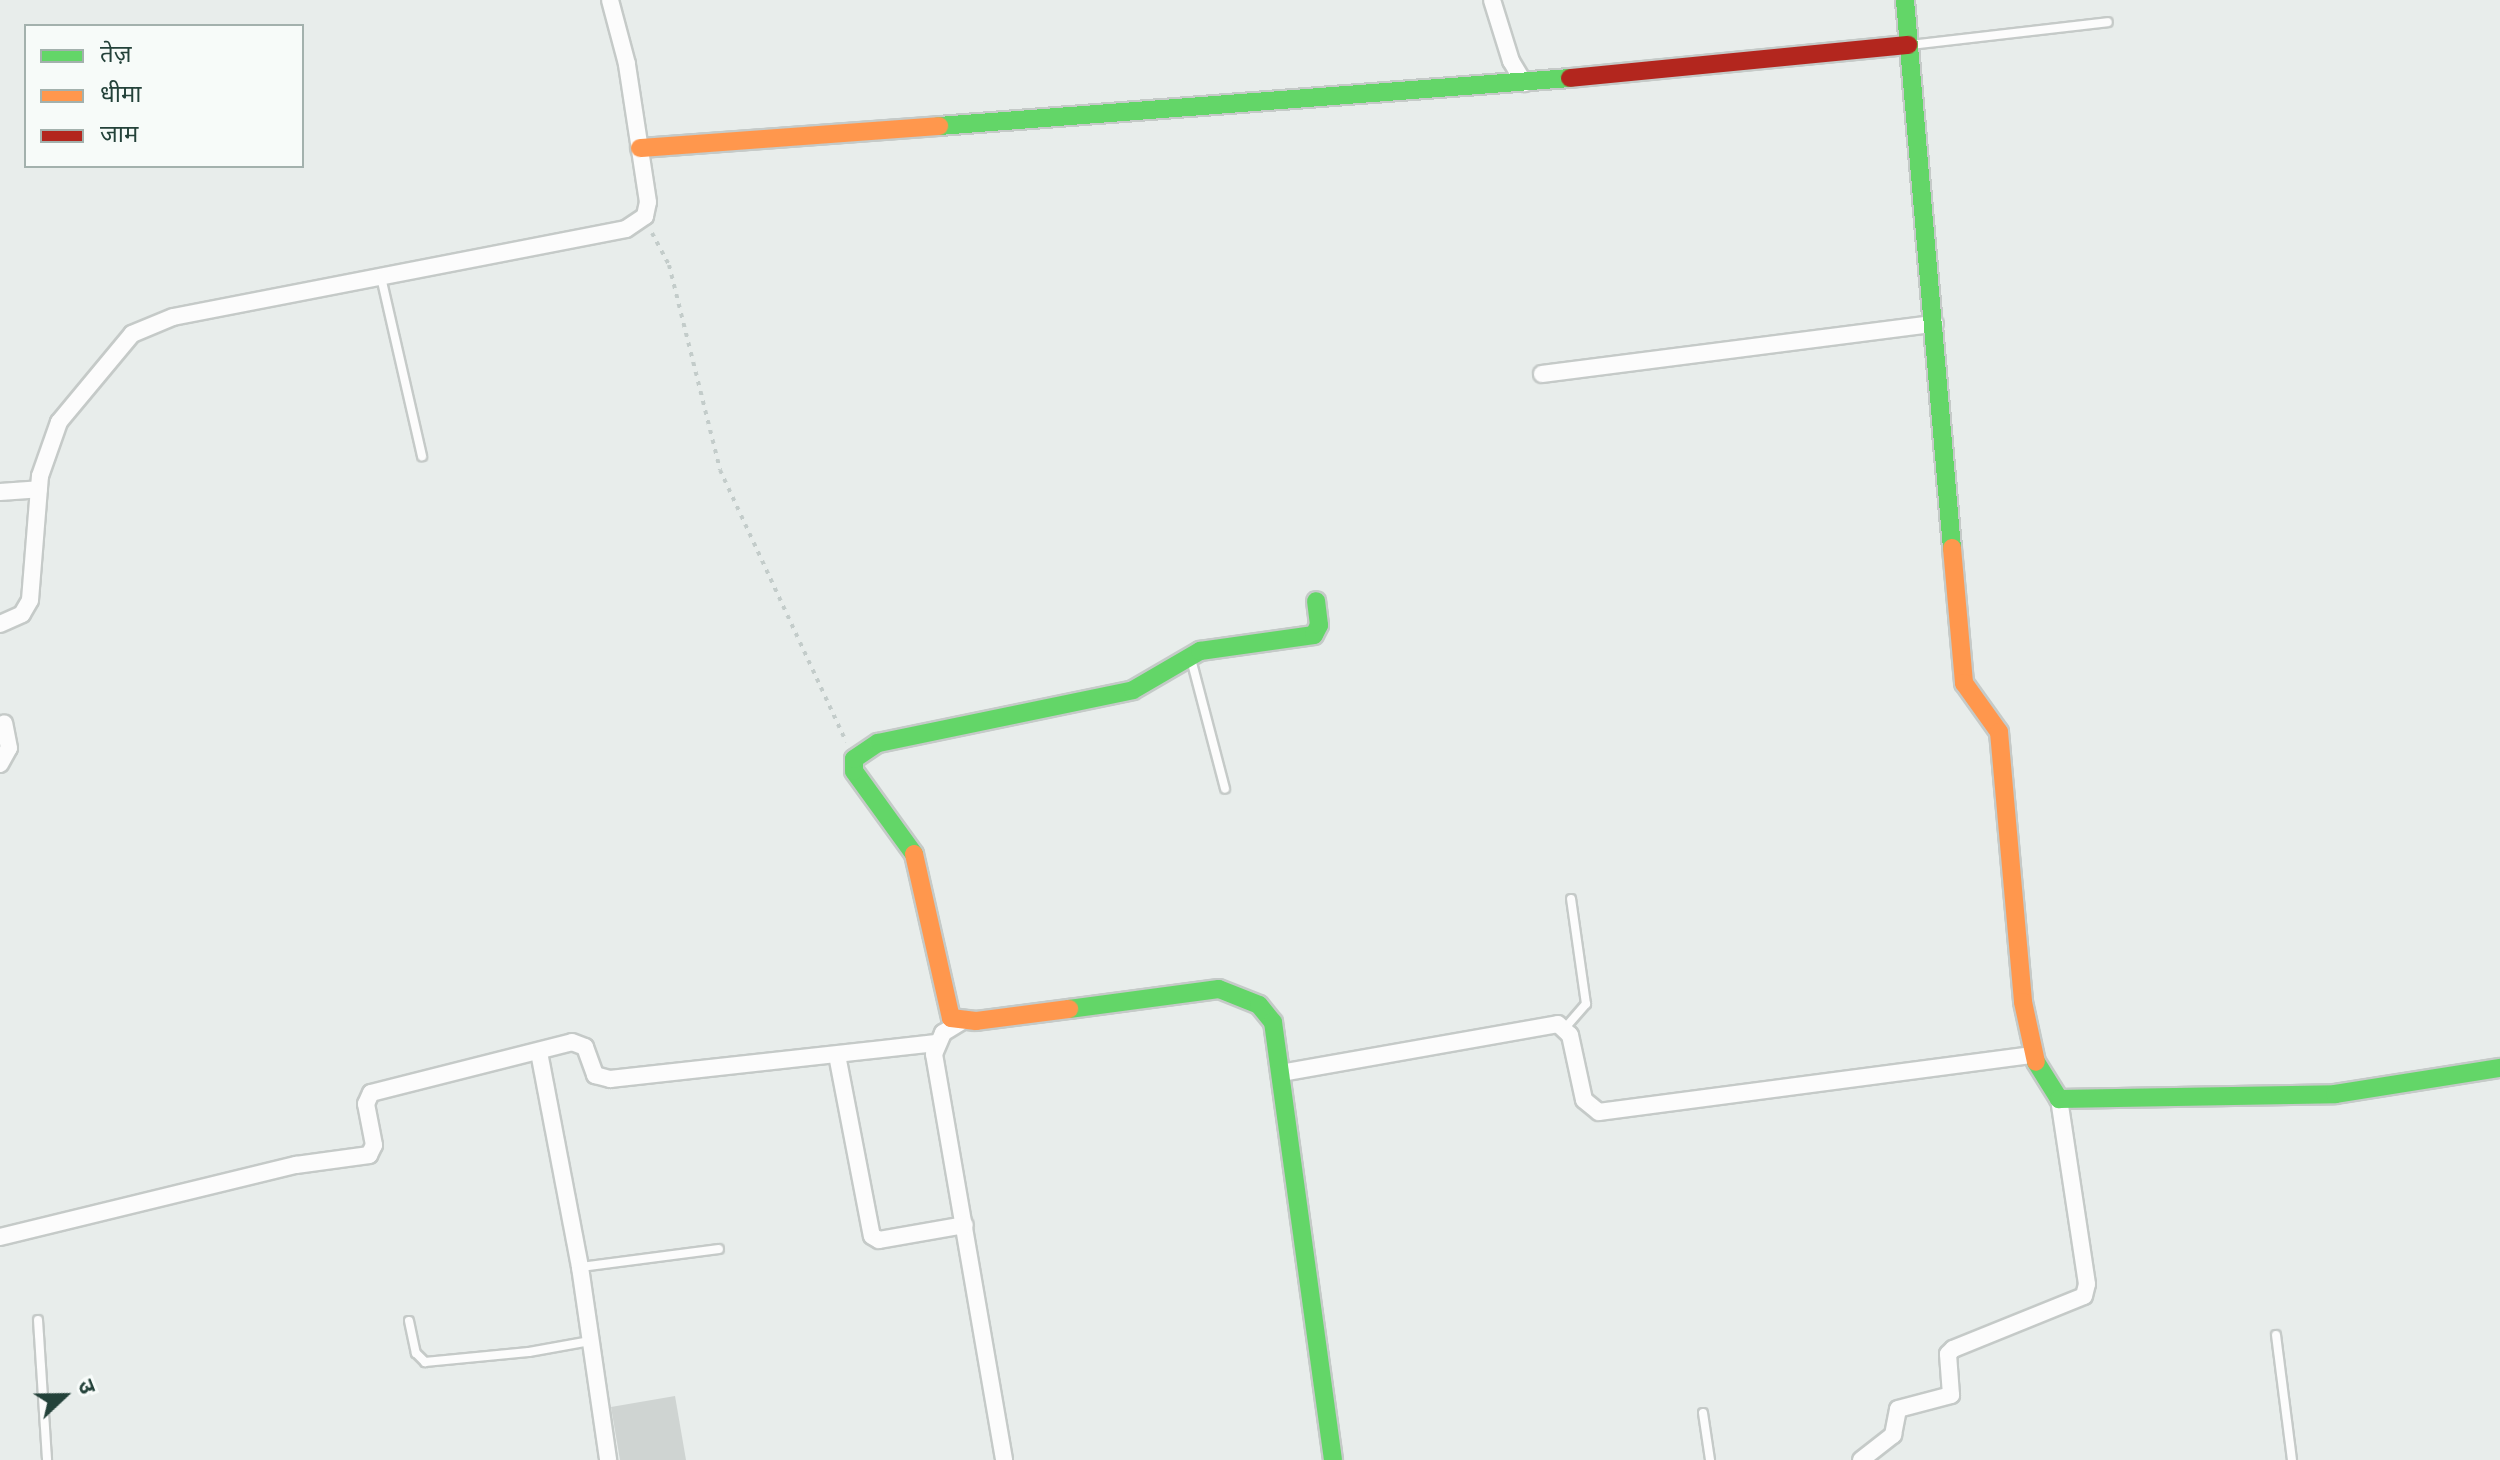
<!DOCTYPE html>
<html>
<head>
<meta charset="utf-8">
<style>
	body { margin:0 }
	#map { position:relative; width:2500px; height:1460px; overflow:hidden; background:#e8edeb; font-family:"Roboto Condensed","Noto Sans Devanagari",sans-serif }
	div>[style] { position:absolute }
	.building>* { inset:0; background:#cfd4d2 }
	.path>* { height:4px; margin-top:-2px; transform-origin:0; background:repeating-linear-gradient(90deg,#c3ccca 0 4px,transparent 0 10px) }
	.roads { filter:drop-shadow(2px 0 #c5cac8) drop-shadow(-2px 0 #c5cac8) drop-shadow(0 2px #c5cac8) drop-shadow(0 -2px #c5cac8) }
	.lane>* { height:8px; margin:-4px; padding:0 4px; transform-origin:4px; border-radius:4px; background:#fcfcfc }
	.street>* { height:16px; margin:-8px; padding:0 8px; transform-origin:8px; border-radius:8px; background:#fcfcfc }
	.fast>* { height:18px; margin:-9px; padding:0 9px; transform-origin:9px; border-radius:9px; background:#63d668 }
	.slow>* { height:18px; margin:-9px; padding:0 9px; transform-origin:9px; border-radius:9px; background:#ff974d }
	.jam>* { height:18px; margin:-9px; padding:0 9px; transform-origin:9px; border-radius:9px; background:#b3261e }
	span { translate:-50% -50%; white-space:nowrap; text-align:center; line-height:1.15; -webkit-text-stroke:7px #f7fbf9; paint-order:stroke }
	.legend { position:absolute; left:24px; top:24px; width:280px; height:144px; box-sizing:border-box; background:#f7fbf9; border:2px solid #a3b1ad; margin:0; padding:10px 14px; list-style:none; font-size:24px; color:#24423a }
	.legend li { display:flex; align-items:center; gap:16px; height:40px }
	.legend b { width:40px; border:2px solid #a3b1ad }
	.north { position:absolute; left:24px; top:1356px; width:80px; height:80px; -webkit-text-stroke:6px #f7fbf9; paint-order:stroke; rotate:68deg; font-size:22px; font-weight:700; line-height:32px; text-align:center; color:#24423a }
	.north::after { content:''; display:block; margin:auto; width:28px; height:36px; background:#24423a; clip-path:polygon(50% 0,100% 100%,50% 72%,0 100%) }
</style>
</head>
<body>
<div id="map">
	<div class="building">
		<i style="clip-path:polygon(675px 1396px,686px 1460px,620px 1460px,611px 1407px)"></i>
	</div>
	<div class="path">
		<i style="left:652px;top:233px;width:36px;rotate:62deg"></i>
		<i style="left:669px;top:265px;width:211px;rotate:76deg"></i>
		<i style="left:720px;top:470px;width:300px;rotate:65.1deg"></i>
	</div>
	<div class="roads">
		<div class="lane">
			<i style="left:1910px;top:45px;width:199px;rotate:-6.6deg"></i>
			<i style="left:381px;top:277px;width:184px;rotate:77.1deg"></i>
			<i style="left:1191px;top:659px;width:134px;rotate:75.3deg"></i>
			<i style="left:1565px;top:1028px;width:32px;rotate:-49deg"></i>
			<i style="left:1586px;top:1004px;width:106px;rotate:-98.1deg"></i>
			<i style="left:581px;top:1267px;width:139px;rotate:-7.4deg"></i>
			<i style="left:38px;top:1320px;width:140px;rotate:86.3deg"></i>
			<i style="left:409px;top:1321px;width:33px;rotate:78deg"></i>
			<i style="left:416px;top:1353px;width:13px;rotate:45deg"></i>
			<i style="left:425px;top:1362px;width:104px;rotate:-5.5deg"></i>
			<i style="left:529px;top:1352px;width:62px;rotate:-10.2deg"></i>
			<i style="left:2276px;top:1335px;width:126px;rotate:82.7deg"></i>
			<i style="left:1703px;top:1413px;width:48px;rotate:81.5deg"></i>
		</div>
		<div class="street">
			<i style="left:1492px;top:0;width:64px;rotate:72.7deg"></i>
			<i style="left:1511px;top:61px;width:26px;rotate:59deg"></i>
			<i style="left:1542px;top:374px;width:396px;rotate:-7.3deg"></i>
			<i style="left:0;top:492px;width:39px;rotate:-4deg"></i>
			<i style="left:0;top:624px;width:24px;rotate:-24deg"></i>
			<i style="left:22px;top:614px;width:16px;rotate:-60deg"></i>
			<i style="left:30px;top:600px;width:124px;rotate:-85.4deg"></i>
			<i style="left:40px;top:476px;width:57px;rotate:-70.6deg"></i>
			<i style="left:59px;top:422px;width:114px;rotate:-50.3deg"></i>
			<i style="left:132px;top:334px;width:44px;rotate:-22.5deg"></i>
			<i style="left:173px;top:317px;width:461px;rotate:-11deg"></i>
			<i style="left:626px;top:229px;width:23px;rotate:-34deg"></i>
			<i style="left:645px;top:216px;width:14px;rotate:-78deg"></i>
			<i style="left:648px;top:202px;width:140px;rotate:-98.7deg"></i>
			<i style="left:627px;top:64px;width:66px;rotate:-104.9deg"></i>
			<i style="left:0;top:764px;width:18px;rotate:-61deg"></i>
			<i style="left:9px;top:748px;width:25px;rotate:-101deg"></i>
			<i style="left:961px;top:1022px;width:21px;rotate:149deg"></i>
			<i style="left:943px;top:1033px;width:23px;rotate:113deg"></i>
			<i style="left:934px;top:1054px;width:412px;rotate:80.2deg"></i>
			<i style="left:539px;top:1052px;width:219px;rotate:79.2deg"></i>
			<i style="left:580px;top:1267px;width:195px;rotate:81.7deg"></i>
			<i style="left:837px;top:1055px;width:184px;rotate:79.1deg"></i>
			<i style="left:872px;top:1236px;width:8px;rotate:30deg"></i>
			<i style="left:879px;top:1240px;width:87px;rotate:-9.9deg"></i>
			<i style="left:1281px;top:1073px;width:281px;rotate:-10deg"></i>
			<i style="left:1558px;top:1024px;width:16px;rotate:43deg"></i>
			<i style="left:1570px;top:1035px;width:66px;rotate:77.8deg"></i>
			<i style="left:1584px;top:1100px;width:19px;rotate:39deg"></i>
			<i style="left:1599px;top:1112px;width:437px;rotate:-7.5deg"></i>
			<i style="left:0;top:1237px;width:305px;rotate:-13.7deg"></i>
			<i style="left:296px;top:1165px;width:74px;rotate:-7.8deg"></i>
			<i style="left:369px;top:1155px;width:11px;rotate:-63deg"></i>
			<i style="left:374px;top:1145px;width:42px;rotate:-101deg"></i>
			<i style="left:366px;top:1104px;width:12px;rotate:-66deg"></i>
			<i style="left:371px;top:1093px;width:207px;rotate:-14.2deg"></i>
			<i style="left:572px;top:1042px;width:14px;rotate:21deg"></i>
			<i style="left:585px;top:1047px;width:30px;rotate:70deg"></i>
			<i style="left:595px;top:1075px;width:16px;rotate:15deg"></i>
			<i style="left:610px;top:1079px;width:328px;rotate:-6.3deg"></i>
			<i style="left:1861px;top:1460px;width:41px;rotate:-38deg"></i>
			<i style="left:1893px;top:1435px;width:26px;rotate:-79deg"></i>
			<i style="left:1898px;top:1409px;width:55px;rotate:-14.8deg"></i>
			<i style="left:1951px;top:1395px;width:41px;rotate:-94.2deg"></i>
			<i style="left:1948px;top:1354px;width:7px;rotate:-45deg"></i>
			<i style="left:1953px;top:1349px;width:141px;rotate:-22deg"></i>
			<i style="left:2084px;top:1296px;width:12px;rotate:-76deg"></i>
			<i style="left:2087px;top:1284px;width:187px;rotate:-98.6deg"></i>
		</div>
		<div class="fast">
			<i style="left:1905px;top:0;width:550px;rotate:85.1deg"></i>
			<i style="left:939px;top:126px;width:633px;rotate:-4.35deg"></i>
			<i style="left:914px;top:854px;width:102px;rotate:-125.9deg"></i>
			<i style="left:854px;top:771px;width:12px;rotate:-90deg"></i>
			<i style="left:854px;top:759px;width:29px;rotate:-34deg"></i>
			<i style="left:878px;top:743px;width:260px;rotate:-11.7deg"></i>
			<i style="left:1133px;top:690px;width:78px;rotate:-30.2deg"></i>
			<i style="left:1200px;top:651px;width:115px;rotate:-8deg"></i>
			<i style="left:1314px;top:635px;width:11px;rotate:-63deg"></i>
			<i style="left:1319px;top:625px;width:24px;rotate:-97deg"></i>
			<i style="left:1069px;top:1009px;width:151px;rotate:-7.6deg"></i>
			<i style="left:1219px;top:989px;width:43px;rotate:21.8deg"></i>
			<i style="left:1259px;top:1005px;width:22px;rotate:51deg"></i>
			<i style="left:1273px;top:1022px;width:442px;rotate:82.2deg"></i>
			<i style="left:2036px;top:1062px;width:44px;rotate:58.1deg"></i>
			<i style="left:2059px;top:1099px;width:276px;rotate:-1deg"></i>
			<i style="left:2335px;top:1094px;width:167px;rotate:-9deg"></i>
		</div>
		<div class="slow">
			<i style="left:640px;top:148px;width:300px;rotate:-4.2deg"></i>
			<i style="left:1952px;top:548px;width:136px;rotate:84.9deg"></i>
			<i style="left:1964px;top:683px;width:60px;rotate:54.5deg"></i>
			<i style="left:1999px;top:732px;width:271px;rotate:84.9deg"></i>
			<i style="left:2023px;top:1002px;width:61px;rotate:77.8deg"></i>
			<i style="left:914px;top:854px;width:168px;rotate:77.3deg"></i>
			<i style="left:951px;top:1018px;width:25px;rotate:7deg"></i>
			<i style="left:976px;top:1021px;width:94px;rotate:-7.4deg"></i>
		</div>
		<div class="jam">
			<i style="left:1570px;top:78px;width:340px;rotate:-5.6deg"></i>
		</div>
	</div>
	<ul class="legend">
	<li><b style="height:10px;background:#63d668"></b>तेज़</li>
	<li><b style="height:10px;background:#ff974d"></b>धीमा</li>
	<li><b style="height:10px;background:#b3261e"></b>जाम</li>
	</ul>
	<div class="north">उ</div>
</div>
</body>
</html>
